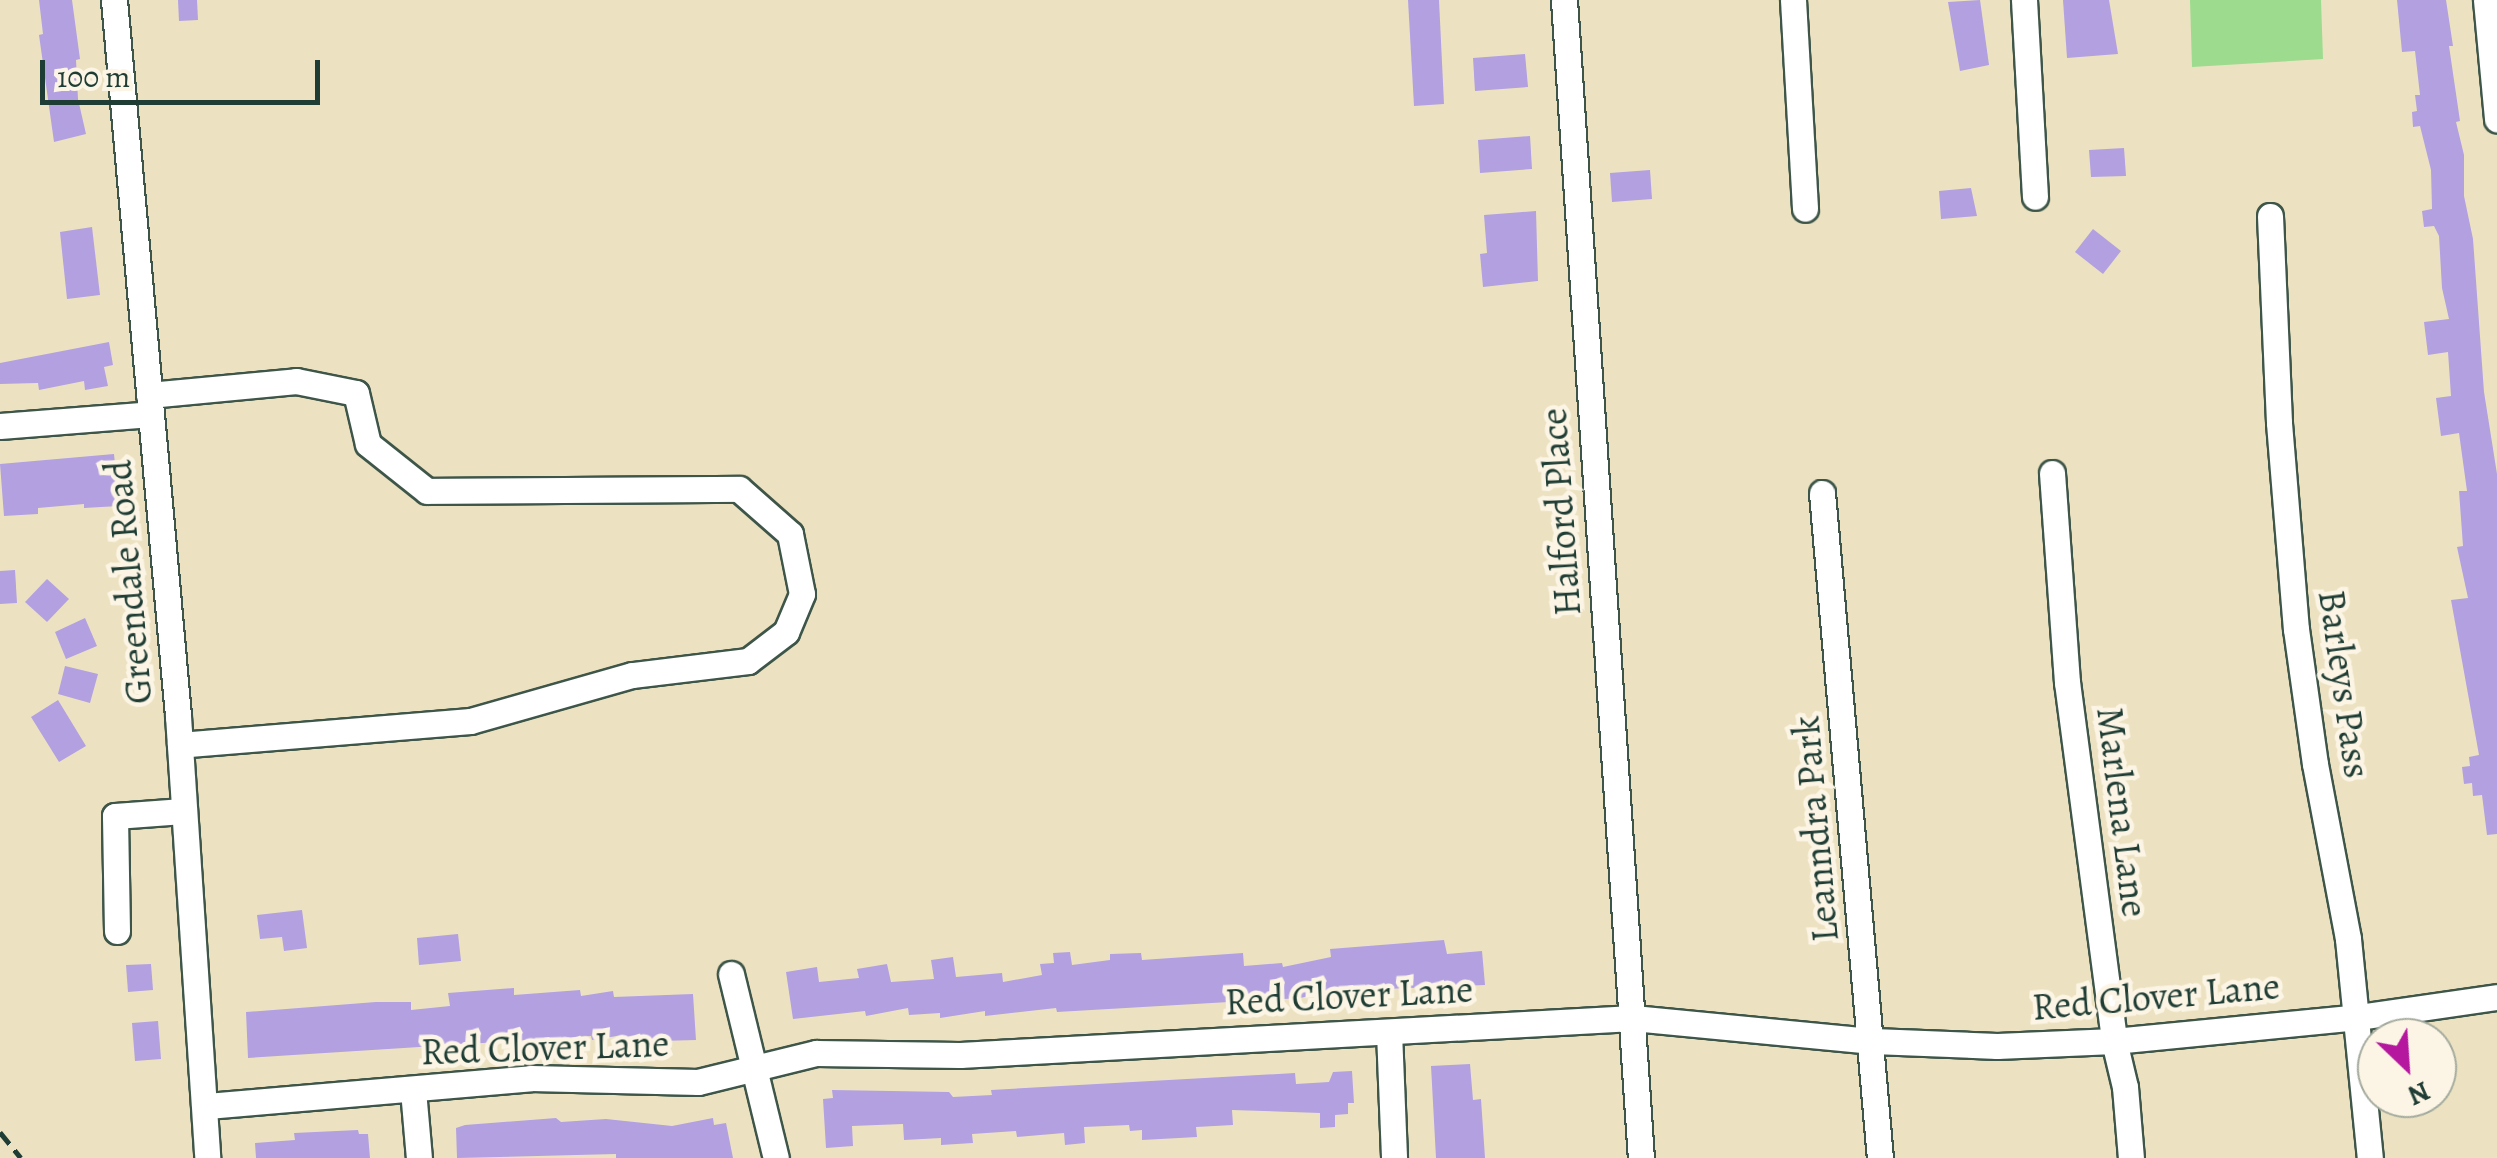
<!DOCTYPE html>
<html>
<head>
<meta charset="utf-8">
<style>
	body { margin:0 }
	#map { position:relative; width:2497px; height:1158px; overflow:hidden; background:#ece2c1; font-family:Alegreya,serif }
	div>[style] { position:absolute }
	.green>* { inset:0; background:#9ddb8f }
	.building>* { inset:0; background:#b2a0e1 }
	.roads { filter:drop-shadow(2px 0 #3e5649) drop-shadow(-2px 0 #3e5649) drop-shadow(0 2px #3e5649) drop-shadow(0 -2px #3e5649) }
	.minor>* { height:25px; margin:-12.5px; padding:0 12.5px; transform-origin:12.5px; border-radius:12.5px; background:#fff }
	.rail>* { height:5px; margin-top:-2.5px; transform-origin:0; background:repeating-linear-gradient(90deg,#1f3d34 0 15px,transparent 0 23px) }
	span { translate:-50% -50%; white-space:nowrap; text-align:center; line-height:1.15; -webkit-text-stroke:9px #fcf5e5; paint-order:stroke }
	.street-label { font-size:38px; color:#1f3d34 }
	.north { position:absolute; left:2357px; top:1018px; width:100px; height:100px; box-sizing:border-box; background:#fcf5e5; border:2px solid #a4ab9e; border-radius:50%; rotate:155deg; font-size:28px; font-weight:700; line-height:40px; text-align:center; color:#1f3d34 }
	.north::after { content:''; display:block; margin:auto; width:35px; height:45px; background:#b5179e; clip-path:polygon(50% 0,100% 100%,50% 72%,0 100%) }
	.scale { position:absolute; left:40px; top:60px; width:280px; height:45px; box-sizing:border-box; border:5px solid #1f3d34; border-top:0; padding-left:12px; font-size:30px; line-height:35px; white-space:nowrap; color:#1f3d34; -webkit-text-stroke:8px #fcf5e5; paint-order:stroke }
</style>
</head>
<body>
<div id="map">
	<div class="green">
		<i style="clip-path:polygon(2190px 0,2321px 0,2323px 59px,2192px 67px)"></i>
	</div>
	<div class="building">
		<i style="clip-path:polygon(39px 0,72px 0,80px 59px,76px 60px,78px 99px,86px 134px,54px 142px,39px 35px,43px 34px)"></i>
		<i style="clip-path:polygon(178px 0,197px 0,198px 20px,179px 21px)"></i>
		<i style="clip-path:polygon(1408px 0,1439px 0,1444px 104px,1414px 106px)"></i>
		<i style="clip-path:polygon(1980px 0,1989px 65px,1960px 71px,1948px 2px)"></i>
		<i style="clip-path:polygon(2063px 0,2109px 0,2118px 54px,2067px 58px)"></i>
		<i style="clip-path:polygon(2397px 0,2446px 0,2453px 46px,2449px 46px,2460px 121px,2456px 122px,2464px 155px,2464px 196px,2473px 239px,2484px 392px,2497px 474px,2497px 834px,2487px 835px,2482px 795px,2473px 796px,2472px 783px,2464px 784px,2462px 767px,2470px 766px,2469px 757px,2479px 755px,2451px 600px,2468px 598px,2457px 547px,2463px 546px,2459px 491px,2467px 491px,2459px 433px,2441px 436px,2436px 398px,2451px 396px,2448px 352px,2428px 355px,2424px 322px,2449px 319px,2442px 288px,2439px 236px,2434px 226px,2424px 227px,2422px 211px,2432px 209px,2431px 170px,2420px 126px,2413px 127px,2412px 112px,2417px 111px,2415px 95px,2420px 95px,2415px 51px,2402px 52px)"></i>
		<i style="clip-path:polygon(1525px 54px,1528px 87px,1475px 91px,1473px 58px)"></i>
		<i style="clip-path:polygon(1530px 136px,1532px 169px,1480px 173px,1478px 140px)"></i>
		<i style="clip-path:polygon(2124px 148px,2126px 176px,2091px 177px,2089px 150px)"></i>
		<i style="clip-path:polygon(1650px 170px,1652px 199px,1612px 202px,1610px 173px)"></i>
		<i style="clip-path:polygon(1971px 188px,1977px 216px,1941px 219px,1939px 191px)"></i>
		<i style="clip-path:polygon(1536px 211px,1538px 281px,1483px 287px,1480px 254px,1487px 253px,1484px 215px)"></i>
		<i style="clip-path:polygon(92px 227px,100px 295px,67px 299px,60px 232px)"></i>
		<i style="clip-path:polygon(2093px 229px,2121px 251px,2103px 274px,2075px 252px)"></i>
		<i style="clip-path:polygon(109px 342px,113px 365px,104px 367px,108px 386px,85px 390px,84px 381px,39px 390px,38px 383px,0 384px,0 363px)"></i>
		<i style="clip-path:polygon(114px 454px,119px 506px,84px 508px,84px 504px,38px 508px,38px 514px,4px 516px,0 464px)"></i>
		<i style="clip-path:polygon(15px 570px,17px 603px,0 604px,0 571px)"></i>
		<i style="clip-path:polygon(47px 579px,69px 599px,47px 622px,25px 602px)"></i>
		<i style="clip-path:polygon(85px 618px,97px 646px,66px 659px,55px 632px)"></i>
		<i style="clip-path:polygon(65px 666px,98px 674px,90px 703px,58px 694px)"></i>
		<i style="clip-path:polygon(58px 700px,86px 746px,59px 762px,31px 717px)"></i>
		<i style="clip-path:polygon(302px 910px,307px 948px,284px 951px,282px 937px,260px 939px,257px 915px)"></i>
		<i style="clip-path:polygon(458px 934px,461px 961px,419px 965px,417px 938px)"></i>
		<i style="clip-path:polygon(1444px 940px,1447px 954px,1482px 951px,1485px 985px,1334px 991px,1300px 998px,1057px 1012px,1056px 1008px,985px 1016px,985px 1011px,940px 1018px,940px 1013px,909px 1015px,908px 1008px,866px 1016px,865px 1011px,793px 1019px,786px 972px,817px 967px,819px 982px,859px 978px,857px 969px,887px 964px,891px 982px,934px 979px,931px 960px,953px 957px,956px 977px,1002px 973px,1003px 982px,1042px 975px,1040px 964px,1054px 963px,1053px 953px,1070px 952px,1072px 965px,1110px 960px,1110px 954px,1141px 953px,1142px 960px,1243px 953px,1244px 966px,1282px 963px,1283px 967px,1331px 957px,1330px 949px)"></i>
		<i style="clip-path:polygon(151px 964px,153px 990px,128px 992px,126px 965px)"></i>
		<i style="clip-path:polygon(514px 988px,514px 995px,580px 990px,581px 996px,613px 991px,614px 997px,693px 994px,696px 1040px,623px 1042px,623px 1035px,592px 1040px,591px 1036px,248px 1058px,246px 1012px,376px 1002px,411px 1002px,411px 1010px,450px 1006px,448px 993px)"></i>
		<i style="clip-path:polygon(158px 1021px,161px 1059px,135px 1061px,132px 1023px)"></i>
		<i style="clip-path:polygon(1470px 1064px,1473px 1100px,1481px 1099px,1485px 1158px,1436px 1158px,1431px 1066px)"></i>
		<i style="clip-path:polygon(1352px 1071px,1354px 1103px,1348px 1103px,1348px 1114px,1335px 1115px,1335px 1127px,1320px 1128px,1320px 1113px,1232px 1110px,1233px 1125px,1196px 1127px,1197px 1137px,1142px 1140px,1142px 1130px,1130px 1131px,1129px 1125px,1084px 1127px,1085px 1143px,1065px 1145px,1064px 1133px,1017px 1137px,1016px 1131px,972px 1134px,973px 1143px,941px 1145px,941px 1138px,904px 1140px,903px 1124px,852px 1126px,853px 1146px,826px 1148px,823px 1099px,833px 1098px,832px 1090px,949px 1092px,953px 1097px,992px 1095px,991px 1090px,1295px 1073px,1296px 1084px,1329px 1082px,1333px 1072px)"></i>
		<i style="clip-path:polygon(556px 1118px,561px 1122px,606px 1119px,672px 1126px,713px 1118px,714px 1125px,726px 1123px,733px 1158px,616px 1158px,616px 1154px,457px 1158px,456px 1128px,465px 1125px)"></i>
		<i style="clip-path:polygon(358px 1130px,359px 1134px,368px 1134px,370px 1158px,256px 1158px,255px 1143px,295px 1140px,294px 1133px)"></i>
	</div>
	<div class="roads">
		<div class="minor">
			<i style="left:114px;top:0;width:719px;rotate:84.89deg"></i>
			<i style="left:178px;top:716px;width:443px;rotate:86.2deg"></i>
			<i style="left:1564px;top:0;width:1161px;rotate:86.2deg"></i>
			<i style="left:1793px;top:0;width:209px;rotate:86.7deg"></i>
			<i style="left:2024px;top:0;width:197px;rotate:86.8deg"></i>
			<i style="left:2486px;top:0;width:120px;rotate:84.7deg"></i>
			<i style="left:2270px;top:216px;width:207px;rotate:87.5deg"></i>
			<i style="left:2279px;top:423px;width:207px;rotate:85.3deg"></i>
			<i style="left:2296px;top:629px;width:136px;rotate:82deg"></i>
			<i style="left:2315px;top:764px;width:178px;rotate:79.3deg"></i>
			<i style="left:2348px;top:939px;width:220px;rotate:84.3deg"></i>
			<i style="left:149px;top:395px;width:148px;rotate:-5.4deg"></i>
			<i style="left:296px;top:381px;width:61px;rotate:11.3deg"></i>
			<i style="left:356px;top:393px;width:52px;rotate:76.8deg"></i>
			<i style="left:368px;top:444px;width:75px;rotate:38.5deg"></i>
			<i style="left:427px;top:491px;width:312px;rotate:-0.4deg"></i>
			<i style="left:739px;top:489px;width:68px;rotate:41.4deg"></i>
			<i style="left:790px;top:534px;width:61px;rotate:78.7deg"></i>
			<i style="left:802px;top:594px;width:41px;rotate:112.8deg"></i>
			<i style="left:786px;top:632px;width:48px;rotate:142.7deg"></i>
			<i style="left:748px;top:661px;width:117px;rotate:173.1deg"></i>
			<i style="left:632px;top:675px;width:168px;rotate:164.1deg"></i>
			<i style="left:470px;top:721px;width:291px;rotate:175.3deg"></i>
			<i style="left:0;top:426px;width:151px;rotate:-4.5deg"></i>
			<i style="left:2052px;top:473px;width:210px;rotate:85.9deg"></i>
			<i style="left:2067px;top:682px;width:362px;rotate:82.5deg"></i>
			<i style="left:2114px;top:1041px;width:47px;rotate:76.6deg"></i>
			<i style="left:2125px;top:1087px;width:71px;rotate:85.2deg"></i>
			<i style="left:1822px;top:493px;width:668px;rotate:85.02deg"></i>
			<i style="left:117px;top:931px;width:115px;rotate:-91deg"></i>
			<i style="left:115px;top:816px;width:68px;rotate:-4.2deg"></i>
			<i style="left:731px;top:974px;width:189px;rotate:76.3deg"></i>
			<i style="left:1389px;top:1032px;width:126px;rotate:87.7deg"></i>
			<i style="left:413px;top:1090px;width:68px;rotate:85deg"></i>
			<i style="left:207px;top:1106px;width:325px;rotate:-4.9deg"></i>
			<i style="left:531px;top:1078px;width:167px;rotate:1.4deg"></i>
			<i style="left:698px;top:1082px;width:122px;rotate:-13.8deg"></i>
			<i style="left:816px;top:1053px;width:144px;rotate:0.8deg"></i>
			<i style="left:960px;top:1055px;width:674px;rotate:-3.15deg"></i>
			<i style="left:1633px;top:1018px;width:241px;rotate:5.5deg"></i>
			<i style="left:1873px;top:1041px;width:124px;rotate:2.3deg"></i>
			<i style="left:1997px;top:1046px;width:117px;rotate:-2.4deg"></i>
			<i style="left:2114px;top:1041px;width:245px;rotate:-5.6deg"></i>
			<i style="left:2358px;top:1017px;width:140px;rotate:-8.2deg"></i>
		</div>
	</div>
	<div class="rail">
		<i style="left:0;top:1132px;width:33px;rotate:51deg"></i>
	</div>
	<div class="street-label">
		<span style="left:1561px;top:512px;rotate:-94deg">Halford Place</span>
		<span style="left:129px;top:582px;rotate:-95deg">Greendale Road</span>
		<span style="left:2344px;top:684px;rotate:82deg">Barleys Pass</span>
		<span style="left:2122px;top:812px;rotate:83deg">Marlena Lane</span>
		<span style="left:1816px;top:829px;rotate:-95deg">Leanndra Park</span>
		<span style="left:1349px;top:996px;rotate:-3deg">Red Clover Lane</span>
		<span style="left:2156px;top:997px;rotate:-5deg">Red Clover Lane</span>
		<span style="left:545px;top:1048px;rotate:-2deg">Red Clover Lane</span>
	</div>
	<div class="north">N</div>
	<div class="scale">100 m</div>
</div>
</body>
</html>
